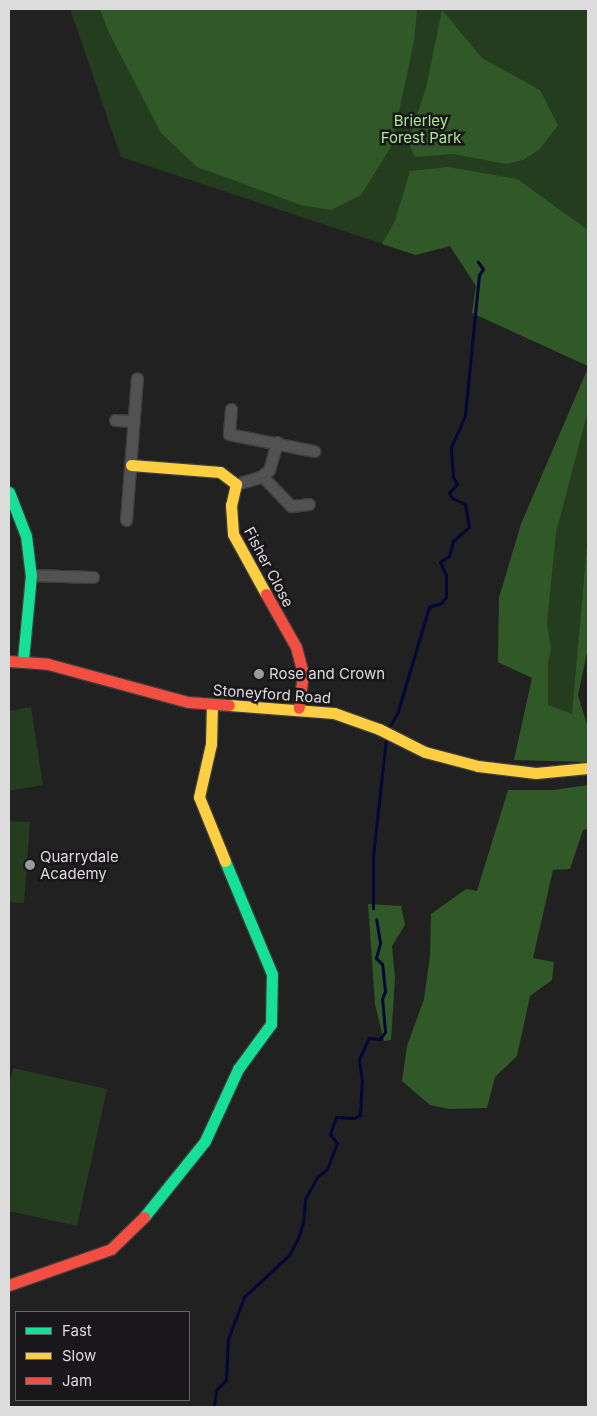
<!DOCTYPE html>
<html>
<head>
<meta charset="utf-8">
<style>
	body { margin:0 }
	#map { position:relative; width:597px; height:1416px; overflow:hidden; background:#212121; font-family:Inter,sans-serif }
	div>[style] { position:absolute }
	.green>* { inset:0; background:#243d1e }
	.forest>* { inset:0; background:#315927 }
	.stream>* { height:3px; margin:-1.5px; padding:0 1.5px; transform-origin:1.5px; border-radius:1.5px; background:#030838 }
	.roads { filter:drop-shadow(1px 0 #3d3d3d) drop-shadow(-1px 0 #3d3d3d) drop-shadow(0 1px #3d3d3d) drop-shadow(0 -1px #3d3d3d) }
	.street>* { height:11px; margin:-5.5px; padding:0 5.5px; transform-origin:5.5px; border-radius:5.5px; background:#535253 }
	.fast>* { height:11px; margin:-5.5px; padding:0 5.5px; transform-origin:5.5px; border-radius:5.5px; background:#16e098 }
	.slow>* { height:11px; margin:-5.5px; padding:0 5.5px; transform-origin:5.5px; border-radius:5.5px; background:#ffcf43 }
	.jam>* { height:11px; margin:-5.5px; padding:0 5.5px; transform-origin:5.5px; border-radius:5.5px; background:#f24e42 }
	.dots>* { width:14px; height:14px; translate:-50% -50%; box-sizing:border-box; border:2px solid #191719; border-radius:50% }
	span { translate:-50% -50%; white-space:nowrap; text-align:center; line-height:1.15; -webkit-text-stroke:5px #191719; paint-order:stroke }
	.park-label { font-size:15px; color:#a7ea96 }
	.street-label { font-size:15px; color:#dddcdd }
	.poi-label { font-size:15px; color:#dddcdd }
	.left { translate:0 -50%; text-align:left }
	.frame { position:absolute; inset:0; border:10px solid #dddcdd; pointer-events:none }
	.legend { position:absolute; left:15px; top:1311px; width:175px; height:90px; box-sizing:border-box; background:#191719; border:1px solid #676667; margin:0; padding:6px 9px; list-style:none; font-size:15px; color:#dddcdd }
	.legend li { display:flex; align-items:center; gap:10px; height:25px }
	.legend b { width:25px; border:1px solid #676667 }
</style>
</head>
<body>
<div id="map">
	<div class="green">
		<i style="clip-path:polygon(70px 9px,588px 9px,588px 366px,472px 313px,476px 286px,450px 246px,416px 255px,121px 157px)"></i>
		<i style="clip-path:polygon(588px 368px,588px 647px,578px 695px,588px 729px,514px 760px,532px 678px,498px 662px,499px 598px,521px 524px)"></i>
		<i style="clip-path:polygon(31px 707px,43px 785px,9px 791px,9px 711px)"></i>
		<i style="clip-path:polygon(9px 821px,30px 822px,24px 903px,9px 902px)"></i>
		<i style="clip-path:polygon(13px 1068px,107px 1089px,77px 1226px,9px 1211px,9px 1087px)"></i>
	</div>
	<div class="forest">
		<i style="clip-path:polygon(100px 9px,417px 9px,414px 41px,392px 145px,361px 195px,331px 210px,301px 205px,197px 167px,161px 133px,109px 33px)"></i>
		<i style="clip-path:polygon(442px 10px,482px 58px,540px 90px,558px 125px,540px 149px,523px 160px,506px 164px,453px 154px,415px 157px,408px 142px,426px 88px)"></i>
		<i style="clip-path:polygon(448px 167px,517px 179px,588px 230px,588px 366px,472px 313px,476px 286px,450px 246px,416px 255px,382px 244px,395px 221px,410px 171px)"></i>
		<i style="clip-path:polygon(588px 368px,588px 411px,556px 532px,547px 623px,551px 649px,548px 662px,548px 705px,572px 714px,588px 534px,588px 647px,578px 695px,588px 729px,588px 762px,514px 760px,532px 678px,498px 662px,499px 598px,521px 524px)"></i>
		<i style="clip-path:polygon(588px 785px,588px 829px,583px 830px,570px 869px,553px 870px,533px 958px,554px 962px,552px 980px,530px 996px,517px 1056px,495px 1077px,487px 1108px,449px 1109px,430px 1105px,402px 1081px,407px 1046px,424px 999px,430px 956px,431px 914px,466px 889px,477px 891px,508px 790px,554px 790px)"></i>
		<i style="clip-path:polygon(368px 904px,401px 906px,405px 925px,392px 946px,395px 978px,391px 1040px,384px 1041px,375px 1004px)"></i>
	</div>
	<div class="stream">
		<i style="left:389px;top:728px;width:19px;rotate:-62deg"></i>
		<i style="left:398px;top:711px;width:109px;rotate:-73.4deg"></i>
		<i style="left:429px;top:607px;width:13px;rotate:-18deg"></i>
		<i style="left:441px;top:603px;width:8px;rotate:-50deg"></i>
		<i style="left:446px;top:597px;width:22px;rotate:-90deg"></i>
		<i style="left:446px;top:575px;width:14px;rotate:-115deg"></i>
		<i style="left:440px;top:562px;width:11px;rotate:-34deg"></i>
		<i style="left:449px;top:556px;width:16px;rotate:-75deg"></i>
		<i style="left:453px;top:541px;width:21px;rotate:-41deg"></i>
		<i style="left:469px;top:527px;width:23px;rotate:-100deg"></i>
		<i style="left:465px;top:504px;width:14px;rotate:-155deg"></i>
		<i style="left:452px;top:498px;width:6px;rotate:-121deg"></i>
		<i style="left:449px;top:493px;width:12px;rotate:-48deg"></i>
		<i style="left:457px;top:484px;width:8px;rotate:-120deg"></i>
		<i style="left:453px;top:477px;width:30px;rotate:-94deg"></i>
		<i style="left:451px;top:447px;width:35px;rotate:-66deg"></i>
		<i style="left:465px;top:415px;width:141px;rotate:-84.3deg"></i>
		<i style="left:479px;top:275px;width:7px;rotate:-56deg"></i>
		<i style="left:483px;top:269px;width:9px;rotate:-126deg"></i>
		<i style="left:373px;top:908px;width:52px;rotate:-90deg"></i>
		<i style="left:373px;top:856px;width:118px;rotate:-83.7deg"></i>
		<i style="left:214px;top:1407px;width:17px;rotate:-83deg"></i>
		<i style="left:216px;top:1390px;width:14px;rotate:-45deg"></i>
		<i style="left:226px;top:1380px;width:41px;rotate:-87.2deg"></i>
		<i style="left:228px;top:1339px;width:45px;rotate:-69.1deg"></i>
		<i style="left:244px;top:1297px;width:62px;rotate:-43deg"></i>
		<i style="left:289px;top:1255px;width:19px;rotate:-62deg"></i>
		<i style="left:298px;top:1238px;width:16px;rotate:-72deg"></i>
		<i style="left:303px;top:1223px;width:24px;rotate:-85deg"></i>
		<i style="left:305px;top:1199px;width:25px;rotate:-61deg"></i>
		<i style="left:317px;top:1177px;width:13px;rotate:-39deg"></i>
		<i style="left:327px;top:1169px;width:28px;rotate:-69deg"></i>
		<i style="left:337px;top:1143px;width:11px;rotate:-128deg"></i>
		<i style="left:330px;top:1134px;width:18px;rotate:-71deg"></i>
		<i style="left:336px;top:1117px;width:18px;rotate:3deg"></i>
		<i style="left:354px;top:1118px;width:7px;rotate:-27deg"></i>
		<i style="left:360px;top:1115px;width:34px;rotate:-87deg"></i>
		<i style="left:362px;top:1081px;width:22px;rotate:-98deg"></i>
		<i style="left:359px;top:1059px;width:23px;rotate:-65deg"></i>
		<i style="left:369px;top:1038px;width:11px;rotate:5deg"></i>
		<i style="left:380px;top:1039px;width:9px;rotate:-54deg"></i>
		<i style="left:385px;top:1032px;width:33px;rotate:-95deg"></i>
		<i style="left:382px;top:999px;width:9px;rotate:-69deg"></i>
		<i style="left:385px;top:991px;width:27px;rotate:-96deg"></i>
		<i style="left:382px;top:964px;width:8px;rotate:-135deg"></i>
		<i style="left:376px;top:958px;width:16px;rotate:-75deg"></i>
		<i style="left:380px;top:943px;width:24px;rotate:-99deg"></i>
	</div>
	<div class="roads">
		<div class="street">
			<i style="left:231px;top:409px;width:25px;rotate:95deg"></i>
			<i style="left:229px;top:434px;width:87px;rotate:11.3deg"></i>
			<i style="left:115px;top:420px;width:19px;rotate:3deg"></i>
			<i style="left:262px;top:476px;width:42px;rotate:46deg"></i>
			<i style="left:291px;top:506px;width:18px;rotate:-6deg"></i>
			<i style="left:236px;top:484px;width:25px;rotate:-16deg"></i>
			<i style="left:260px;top:477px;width:11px;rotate:-38deg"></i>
			<i style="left:269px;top:470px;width:29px;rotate:-74deg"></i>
			<i style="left:126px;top:520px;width:142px;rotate:-85.6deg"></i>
			<i style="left:31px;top:575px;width:62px;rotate:1.8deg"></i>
		</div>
		<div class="fast">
			<i style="left:9px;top:492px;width:47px;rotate:68.9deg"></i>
			<i style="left:26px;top:536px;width:39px;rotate:83deg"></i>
			<i style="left:31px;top:575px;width:85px;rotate:95.4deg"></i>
			<i style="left:144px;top:1217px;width:97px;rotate:-51.2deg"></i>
			<i style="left:205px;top:1141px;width:79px;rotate:-65.4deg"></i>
			<i style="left:238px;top:1069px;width:56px;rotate:-53.7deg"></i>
			<i style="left:271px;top:1024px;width:50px;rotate:-88.9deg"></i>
			<i style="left:272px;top:974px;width:122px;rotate:-112.6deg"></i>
		</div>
		<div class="slow">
			<i style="left:131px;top:465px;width:89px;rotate:4.5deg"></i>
			<i style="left:220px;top:472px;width:20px;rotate:37deg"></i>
			<i style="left:236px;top:484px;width:22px;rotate:103deg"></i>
			<i style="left:231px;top:505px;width:29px;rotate:86deg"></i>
			<i style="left:233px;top:534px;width:68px;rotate:61.2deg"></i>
			<i style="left:212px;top:704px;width:40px;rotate:91.4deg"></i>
			<i style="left:211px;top:744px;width:54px;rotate:102.8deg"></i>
			<i style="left:199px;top:797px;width:69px;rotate:67.9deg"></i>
			<i style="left:229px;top:705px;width:105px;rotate:4.4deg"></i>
			<i style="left:334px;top:713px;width:48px;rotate:19.6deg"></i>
			<i style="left:379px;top:729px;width:51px;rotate:26.6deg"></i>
			<i style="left:425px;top:752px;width:55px;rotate:14.8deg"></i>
			<i style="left:478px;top:766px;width:58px;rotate:6.9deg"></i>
			<i style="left:536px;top:773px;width:52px;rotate:-5.5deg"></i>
		</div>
		<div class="jam">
			<i style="left:266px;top:594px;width:61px;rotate:60.5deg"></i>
			<i style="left:296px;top:647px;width:27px;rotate:75deg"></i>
			<i style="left:303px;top:673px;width:35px;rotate:97deg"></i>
			<i style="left:9px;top:661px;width:39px;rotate:4deg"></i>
			<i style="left:48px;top:664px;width:145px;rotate:15.2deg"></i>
			<i style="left:188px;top:702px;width:41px;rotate:4.2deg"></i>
			<i style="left:9px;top:1285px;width:108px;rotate:-19.4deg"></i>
			<i style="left:111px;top:1249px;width:46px;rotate:-44.1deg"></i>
		</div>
	</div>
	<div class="dots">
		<i style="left:259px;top:674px;background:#9b9b9b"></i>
		<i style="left:30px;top:865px;background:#9b9b9b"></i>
	</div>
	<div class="park-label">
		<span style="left:421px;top:129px">Brierley<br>Forest Park</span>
	</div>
	<div class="street-label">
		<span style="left:269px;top:567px;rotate:62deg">Fisher Close</span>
		<span style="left:272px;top:694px;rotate:4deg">Stoneyford Road</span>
	</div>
	<div class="poi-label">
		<span class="left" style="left:269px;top:674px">Rose and Crown</span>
		<span class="left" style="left:40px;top:865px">Quarrydale<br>Academy</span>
	</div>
	<div class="frame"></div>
	<ul class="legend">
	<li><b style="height:6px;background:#16e098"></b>Fast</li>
	<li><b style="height:6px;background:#ffcf43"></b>Slow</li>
	<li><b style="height:6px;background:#f24e42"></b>Jam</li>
	</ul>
</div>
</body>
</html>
